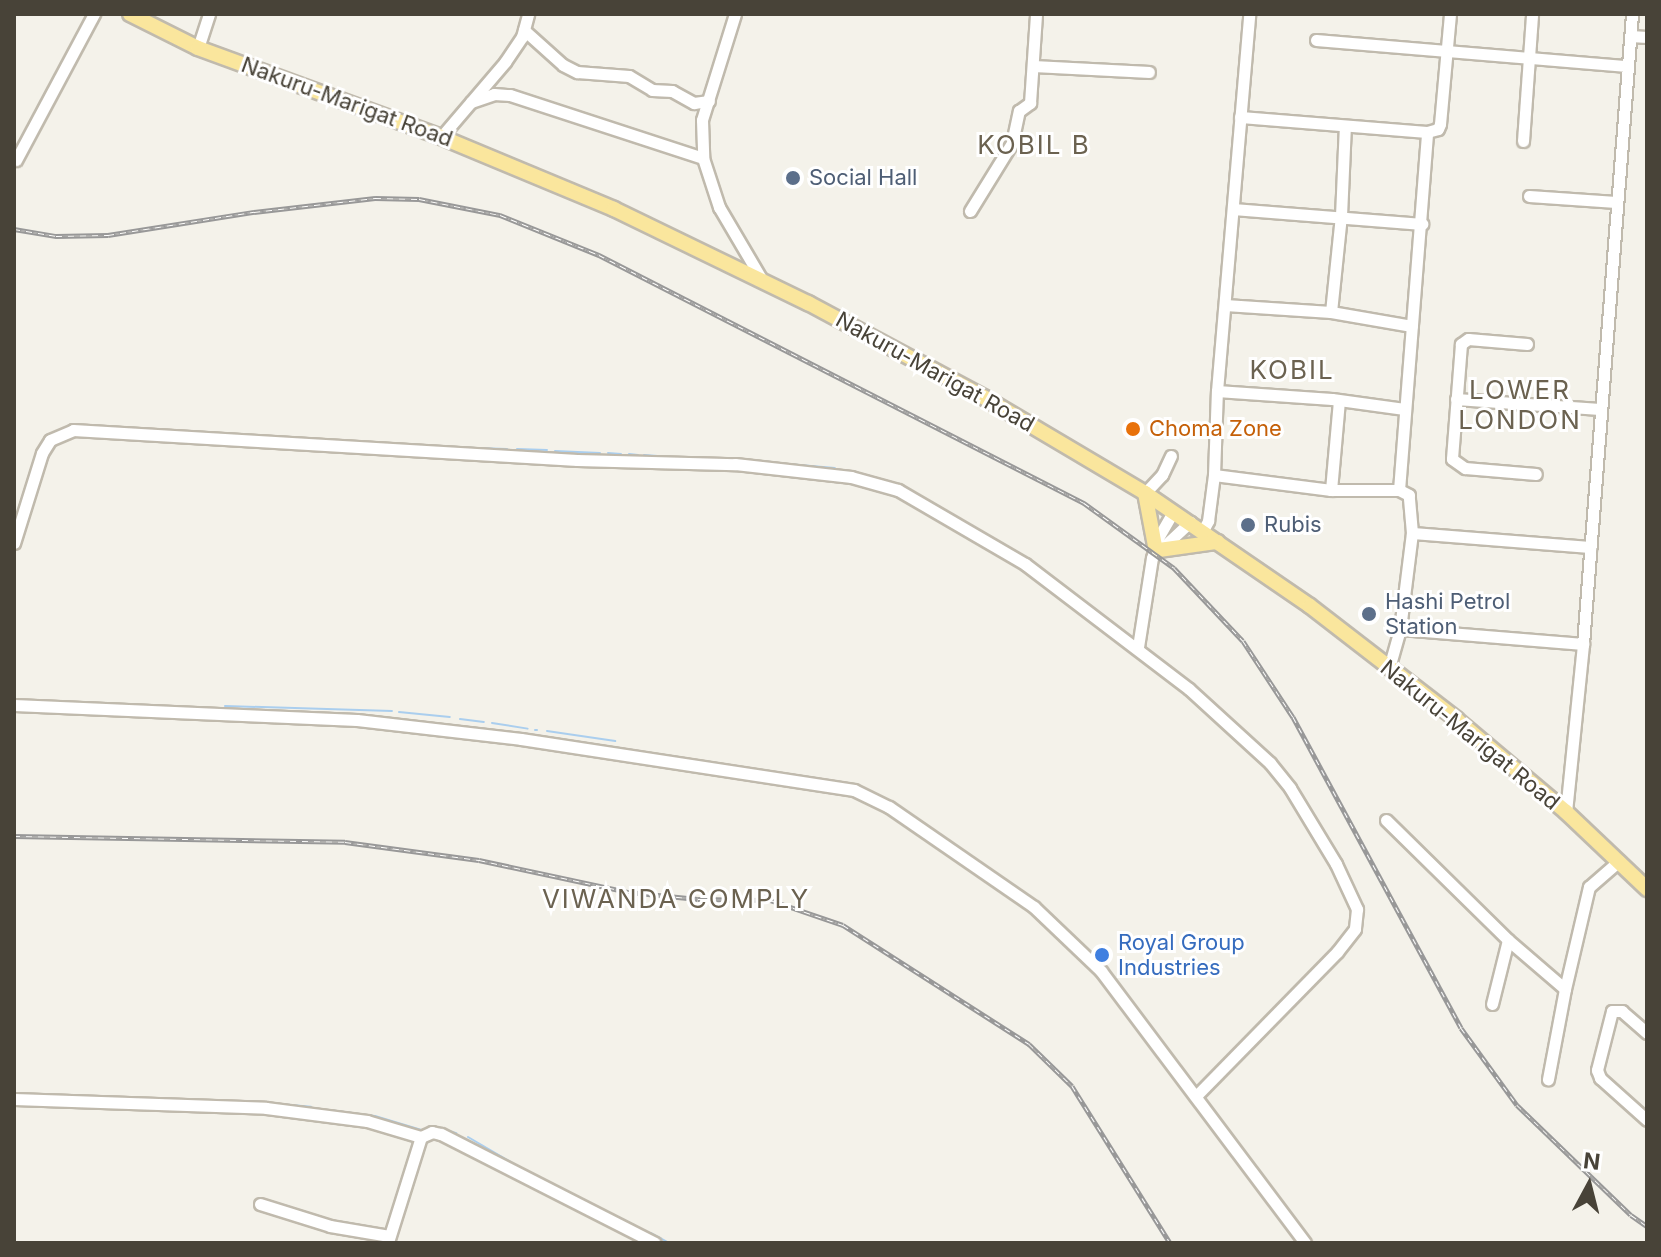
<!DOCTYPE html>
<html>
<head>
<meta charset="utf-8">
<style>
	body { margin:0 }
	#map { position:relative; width:1661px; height:1257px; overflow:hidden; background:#f4f2ea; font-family:Inter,sans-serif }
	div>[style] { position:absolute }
	.stream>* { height:2px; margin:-1px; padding:0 1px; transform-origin:1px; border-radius:1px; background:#aaceee }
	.roads { filter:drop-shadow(2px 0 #c0baad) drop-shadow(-2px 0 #c0baad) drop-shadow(0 2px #c0baad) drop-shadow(0 -2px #c0baad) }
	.minor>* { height:11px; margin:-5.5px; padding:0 5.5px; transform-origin:5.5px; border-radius:5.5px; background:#fff }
	.major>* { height:14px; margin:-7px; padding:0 7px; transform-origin:7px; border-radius:7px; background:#fae69d }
	.rail>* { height:5px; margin-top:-2.5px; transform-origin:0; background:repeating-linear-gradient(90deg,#fff 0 6px,#989898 0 12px); box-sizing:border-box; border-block:2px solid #989898 }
	.dots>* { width:22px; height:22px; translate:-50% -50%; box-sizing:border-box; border:4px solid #fff; border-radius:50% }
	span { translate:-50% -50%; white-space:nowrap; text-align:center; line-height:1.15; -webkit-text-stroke:6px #fff; paint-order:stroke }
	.street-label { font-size:22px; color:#484338 }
	.service-label { font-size:22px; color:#4e5e75 }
	.left { translate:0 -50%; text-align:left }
	.food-label { font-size:22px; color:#c56008 }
	.shop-label { font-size:22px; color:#366cbe }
	.quarter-label { font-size:26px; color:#6b6250; letter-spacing:2px }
	.frame { position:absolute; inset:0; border:16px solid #484338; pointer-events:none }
	.north { position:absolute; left:1549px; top:1145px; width:80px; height:80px; -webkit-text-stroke:6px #fff; paint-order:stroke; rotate:7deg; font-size:22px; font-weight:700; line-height:32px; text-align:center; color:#484338 }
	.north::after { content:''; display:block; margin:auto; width:28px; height:36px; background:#484338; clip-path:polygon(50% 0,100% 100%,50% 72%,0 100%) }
</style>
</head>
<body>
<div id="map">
	<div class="stream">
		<i style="left:444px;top:447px;width:63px;rotate:1.8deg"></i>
		<i style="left:517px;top:449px;width:30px;rotate:2deg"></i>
		<i style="left:555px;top:451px;width:45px;rotate:2.5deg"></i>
		<i style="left:608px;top:453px;width:13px;rotate:4deg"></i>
		<i style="left:629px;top:454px;width:9px;rotate:6deg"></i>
		<i style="left:644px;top:455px;width:31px;rotate:4deg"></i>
		<i style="left:764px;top:462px;width:71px;rotate:4.8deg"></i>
		<i style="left:225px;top:706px;width:167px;rotate:1.7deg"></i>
		<i style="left:399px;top:712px;width:51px;rotate:5.6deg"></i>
		<i style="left:460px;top:719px;width:24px;rotate:7deg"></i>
		<i style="left:492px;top:723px;width:36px;rotate:9deg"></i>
		<i style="left:535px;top:730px;width:2px"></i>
		<i style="left:547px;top:731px;width:69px;rotate:8.4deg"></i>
		<i style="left:227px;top:1101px;width:34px;rotate:2deg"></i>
		<i style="left:279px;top:1104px;width:32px;rotate:5deg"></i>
		<i style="left:329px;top:1110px;width:46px;rotate:7.4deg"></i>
		<i style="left:375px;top:1116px;width:52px;rotate:16.7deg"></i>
		<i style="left:443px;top:1129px;width:14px;rotate:17deg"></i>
		<i style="left:468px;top:1137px;width:67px;rotate:30.4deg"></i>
		<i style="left:563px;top:1190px;width:79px;rotate:26.2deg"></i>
		<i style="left:651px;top:1233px;width:21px;rotate:29deg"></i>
	</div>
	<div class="roads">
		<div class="minor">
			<i style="left:735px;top:14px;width:111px;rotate:107.3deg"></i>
			<i style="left:702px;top:120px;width:38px;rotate:88deg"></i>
			<i style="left:703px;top:158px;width:52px;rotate:71.9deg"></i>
			<i style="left:719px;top:207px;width:85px;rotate:59.5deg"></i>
			<i style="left:524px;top:30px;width:52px;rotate:41.9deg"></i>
			<i style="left:563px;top:65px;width:16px;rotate:27deg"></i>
			<i style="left:577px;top:72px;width:52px;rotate:4.4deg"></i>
			<i style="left:629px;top:76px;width:27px;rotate:31deg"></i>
			<i style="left:652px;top:90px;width:20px;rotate:3deg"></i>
			<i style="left:672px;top:91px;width:25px;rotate:29deg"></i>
			<i style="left:694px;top:103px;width:15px;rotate:-8deg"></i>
			<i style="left:1630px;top:36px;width:17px;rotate:3deg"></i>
			<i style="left:1316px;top:40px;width:312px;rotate:4.8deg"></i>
			<i style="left:198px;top:48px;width:36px;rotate:-72deg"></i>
			<i style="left:1034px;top:66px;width:115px;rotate:3deg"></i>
			<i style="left:471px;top:102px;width:24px;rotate:-19deg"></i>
			<i style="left:494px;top:94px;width:16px;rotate:4deg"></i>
			<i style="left:510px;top:95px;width:203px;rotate:18.1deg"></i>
			<i style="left:1240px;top:117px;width:188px;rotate:4.6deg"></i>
			<i style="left:441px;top:137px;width:99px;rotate:-49.5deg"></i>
			<i style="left:505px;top:62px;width:30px;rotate:-56deg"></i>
			<i style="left:522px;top:37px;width:24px;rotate:-75deg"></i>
			<i style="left:1523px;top:141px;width:127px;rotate:-85.9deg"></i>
			<i style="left:16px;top:160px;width:166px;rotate:-61.9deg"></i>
			<i style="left:1529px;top:196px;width:87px;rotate:3.9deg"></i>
			<i style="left:1233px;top:209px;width:190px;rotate:4.5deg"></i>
			<i style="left:970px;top:211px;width:80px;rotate:-58.3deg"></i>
			<i style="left:1012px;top:143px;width:33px;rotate:-78deg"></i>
			<i style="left:1019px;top:111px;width:14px;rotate:-36deg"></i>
			<i style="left:1030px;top:103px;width:89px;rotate:-86.1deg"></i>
			<i style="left:1225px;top:305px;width:106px;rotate:3.8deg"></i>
			<i style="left:1331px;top:312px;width:82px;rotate:9.8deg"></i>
			<i style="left:1331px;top:312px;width:97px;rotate:-84.1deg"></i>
			<i style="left:1341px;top:216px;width:90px;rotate:-87.5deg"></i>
			<i style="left:1527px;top:344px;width:59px;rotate:-175.2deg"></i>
			<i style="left:1468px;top:339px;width:9px;rotate:144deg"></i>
			<i style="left:1461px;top:344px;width:115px;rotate:94.5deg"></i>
			<i style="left:1452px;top:459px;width:16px;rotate:35deg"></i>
			<i style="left:1465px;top:468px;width:71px;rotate:4.8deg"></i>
			<i style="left:1217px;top:391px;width:115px;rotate:4deg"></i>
			<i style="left:1332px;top:399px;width:73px;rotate:7.9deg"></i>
			<i style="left:1456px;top:399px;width:144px;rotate:4deg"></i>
			<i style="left:1214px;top:475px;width:118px;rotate:7.3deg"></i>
			<i style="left:1331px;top:490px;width:68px"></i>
			<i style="left:1331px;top:490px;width:89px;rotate:-84.9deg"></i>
			<i style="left:1145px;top:493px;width:25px;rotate:-47deg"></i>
			<i style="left:1162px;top:475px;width:21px;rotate:-65deg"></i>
			<i style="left:1202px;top:532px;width:13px;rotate:-61deg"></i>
			<i style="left:1208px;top:521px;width:46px;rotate:-82.6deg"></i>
			<i style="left:1214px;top:475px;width:84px;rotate:-88deg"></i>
			<i style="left:1217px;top:391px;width:378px;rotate:-85.1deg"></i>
			<i style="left:1412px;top:533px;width:179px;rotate:4.5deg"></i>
			<i style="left:14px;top:543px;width:94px;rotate:-72.7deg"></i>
			<i style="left:42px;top:453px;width:15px;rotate:-58deg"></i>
			<i style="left:50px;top:440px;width:25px;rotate:-23deg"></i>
			<i style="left:73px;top:430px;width:505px;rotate:3.41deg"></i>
			<i style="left:577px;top:460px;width:158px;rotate:1.5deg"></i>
			<i style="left:735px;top:464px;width:117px;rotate:6.4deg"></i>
			<i style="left:851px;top:477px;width:49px;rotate:15.5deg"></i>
			<i style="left:898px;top:490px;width:147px;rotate:30.2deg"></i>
			<i style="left:1025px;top:564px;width:206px;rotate:37.3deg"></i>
			<i style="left:1189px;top:689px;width:110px;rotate:42.4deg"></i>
			<i style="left:1270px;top:763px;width:32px;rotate:51deg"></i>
			<i style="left:1290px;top:788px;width:89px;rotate:58.8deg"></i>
			<i style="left:1336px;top:864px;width:50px;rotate:65deg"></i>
			<i style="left:1357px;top:909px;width:20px;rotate:96deg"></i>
			<i style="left:1355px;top:929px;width:29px;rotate:128deg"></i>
			<i style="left:1337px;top:952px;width:202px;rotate:134.4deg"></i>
			<i style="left:1161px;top:549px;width:40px;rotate:-43deg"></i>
			<i style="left:1400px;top:629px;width:184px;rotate:4.7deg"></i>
			<i style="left:1138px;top:647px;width:90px;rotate:-81.1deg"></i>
			<i style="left:1152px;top:558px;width:21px;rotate:-73deg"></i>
			<i style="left:1158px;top:538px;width:30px;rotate:-60deg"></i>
			<i style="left:1389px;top:668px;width:41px;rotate:-74.2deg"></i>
			<i style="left:1400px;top:629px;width:97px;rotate:-82.9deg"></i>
			<i style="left:1412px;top:533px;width:38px;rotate:-95deg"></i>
			<i style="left:1409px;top:495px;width:11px;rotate:-153deg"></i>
			<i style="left:1399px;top:490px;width:359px;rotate:-85.5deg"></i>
			<i style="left:1427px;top:132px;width:11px;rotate:-15deg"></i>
			<i style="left:1438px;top:129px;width:5px;rotate:-68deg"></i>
			<i style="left:1440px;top:124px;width:110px;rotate:-84.8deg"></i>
			<i style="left:14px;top:705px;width:343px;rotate:2.5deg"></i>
			<i style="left:357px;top:720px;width:165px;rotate:6.6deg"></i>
			<i style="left:521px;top:739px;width:337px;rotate:8.7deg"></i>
			<i style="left:854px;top:790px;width:39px;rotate:26deg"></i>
			<i style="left:889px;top:807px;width:176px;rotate:34.6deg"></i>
			<i style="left:1034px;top:907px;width:93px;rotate:43.7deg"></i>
			<i style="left:1101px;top:971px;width:340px;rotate:53.1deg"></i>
			<i style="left:1566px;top:812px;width:169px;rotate:-84.2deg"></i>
			<i style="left:1583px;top:644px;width:632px;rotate:-85.55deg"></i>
			<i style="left:1386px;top:820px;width:171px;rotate:44.5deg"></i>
			<i style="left:1508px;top:940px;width:75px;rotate:40.7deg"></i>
			<i style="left:1565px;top:989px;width:92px;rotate:100.7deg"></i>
			<i style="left:1565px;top:989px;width:105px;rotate:-76.8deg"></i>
			<i style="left:1589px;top:887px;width:40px;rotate:-41deg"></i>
			<i style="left:1492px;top:1004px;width:66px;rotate:-76deg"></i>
			<i style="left:1647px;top:1033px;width:33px;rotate:-139deg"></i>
			<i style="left:1622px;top:1011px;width:10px;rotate:180deg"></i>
			<i style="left:1612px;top:1011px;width:61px;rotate:104.3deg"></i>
			<i style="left:1597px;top:1070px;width:9px;rotate:69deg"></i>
			<i style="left:1600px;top:1078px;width:63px;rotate:41.8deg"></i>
			<i style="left:14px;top:1099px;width:252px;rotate:2deg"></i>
			<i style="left:266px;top:1108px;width:102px;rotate:7.3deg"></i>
			<i style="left:367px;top:1121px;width:56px;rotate:16.5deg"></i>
			<i style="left:421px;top:1137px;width:12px;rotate:-24deg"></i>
			<i style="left:432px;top:1132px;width:9px;rotate:13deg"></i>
			<i style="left:441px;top:1134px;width:240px;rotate:27deg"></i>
			<i style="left:260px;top:1204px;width:73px;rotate:17.4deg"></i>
			<i style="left:330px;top:1226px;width:60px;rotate:9.6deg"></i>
			<i style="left:388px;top:1242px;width:110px;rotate:-72.6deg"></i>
		</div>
		<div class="major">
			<i style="left:130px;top:14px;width:76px;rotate:26.6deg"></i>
			<i style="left:198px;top:48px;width:259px;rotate:20.1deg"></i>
			<i style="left:441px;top:137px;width:187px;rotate:22.6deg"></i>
			<i style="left:614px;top:209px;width:216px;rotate:25.9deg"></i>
			<i style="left:808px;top:303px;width:201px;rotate:28.2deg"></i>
			<i style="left:985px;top:398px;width:186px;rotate:30.7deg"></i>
			<i style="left:1145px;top:493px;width:200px;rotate:34.4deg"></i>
			<i style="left:1310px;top:606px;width:185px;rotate:37.7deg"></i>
			<i style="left:1456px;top:719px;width:144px;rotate:40.2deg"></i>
			<i style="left:1566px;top:812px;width:112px;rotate:43.5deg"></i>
			<i style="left:1145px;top:493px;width:54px;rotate:79.3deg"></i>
			<i style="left:1159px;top:550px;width:59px;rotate:-7.9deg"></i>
		</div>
	</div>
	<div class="rail">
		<i style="left:14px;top:229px;width:43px;rotate:9.5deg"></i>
		<i style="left:56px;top:236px;width:52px;rotate:-1.1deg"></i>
		<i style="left:108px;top:235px;width:148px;rotate:-9deg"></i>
		<i style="left:254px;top:212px;width:122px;rotate:-6.6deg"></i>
		<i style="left:375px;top:198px;width:44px;rotate:1.3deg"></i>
		<i style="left:419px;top:199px;width:83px;rotate:11.2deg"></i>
		<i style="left:500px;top:215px;width:107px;rotate:22deg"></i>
		<i style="left:599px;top:255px;width:545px;rotate:27.08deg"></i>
		<i style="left:1084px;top:503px;width:111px;rotate:35.8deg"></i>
		<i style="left:1174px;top:568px;width:100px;rotate:46.6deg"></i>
		<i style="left:1243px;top:641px;width:91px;rotate:56.7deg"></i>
		<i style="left:1293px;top:717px;width:353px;rotate:61.6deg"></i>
		<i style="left:1461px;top:1028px;width:95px;rotate:54deg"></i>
		<i style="left:1517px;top:1105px;width:158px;rotate:44deg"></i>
		<i style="left:1631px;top:1215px;width:19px;rotate:35deg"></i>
		<i style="left:14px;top:836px;width:331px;rotate:1deg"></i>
		<i style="left:345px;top:842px;width:135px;rotate:7.7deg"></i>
		<i style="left:479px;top:860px;width:152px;rotate:12.1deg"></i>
		<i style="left:628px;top:892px;width:70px;rotate:5.7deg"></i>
		<i style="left:698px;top:899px;width:72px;rotate:0.8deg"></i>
		<i style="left:770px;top:900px;width:77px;rotate:18.9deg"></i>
		<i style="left:843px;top:925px;width:221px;rotate:32.6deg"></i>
		<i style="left:1029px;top:1044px;width:60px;rotate:44.3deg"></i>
		<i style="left:1072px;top:1086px;width:185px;rotate:58deg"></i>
	</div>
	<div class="dots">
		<i style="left:793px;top:178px;background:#5c6f8a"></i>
		<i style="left:1133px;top:429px;background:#e8710a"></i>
		<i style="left:1248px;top:525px;background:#5c6f8a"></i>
		<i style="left:1369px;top:614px;background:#5c6f8a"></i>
		<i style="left:1102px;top:955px;background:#3f7fe0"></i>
	</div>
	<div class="street-label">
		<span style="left:347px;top:102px;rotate:20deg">Nakuru-Marigat Road</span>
		<span style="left:935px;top:372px;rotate:29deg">Nakuru-Marigat Road</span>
		<span style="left:1470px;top:735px;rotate:39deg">Nakuru-Marigat Road</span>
	</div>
	<div class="service-label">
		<span class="left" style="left:809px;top:178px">Social Hall</span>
		<span class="left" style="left:1264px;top:525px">Rubis</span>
		<span class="left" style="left:1385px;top:614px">Hashi Petrol<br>Station</span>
	</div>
	<div class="food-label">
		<span class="left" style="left:1149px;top:429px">Choma Zone</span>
	</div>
	<div class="shop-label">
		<span class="left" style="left:1118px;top:955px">Royal Group<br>Industries</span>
	</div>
	<div class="quarter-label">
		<span style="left:1034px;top:145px">KOBIL B</span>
		<span style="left:1292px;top:370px">KOBIL</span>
		<span style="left:1520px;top:405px">LOWER<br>LONDON</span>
		<span style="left:676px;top:899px">VIWANDA COMPLY</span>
	</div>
	<div class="frame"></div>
	<div class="north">N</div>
</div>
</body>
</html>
